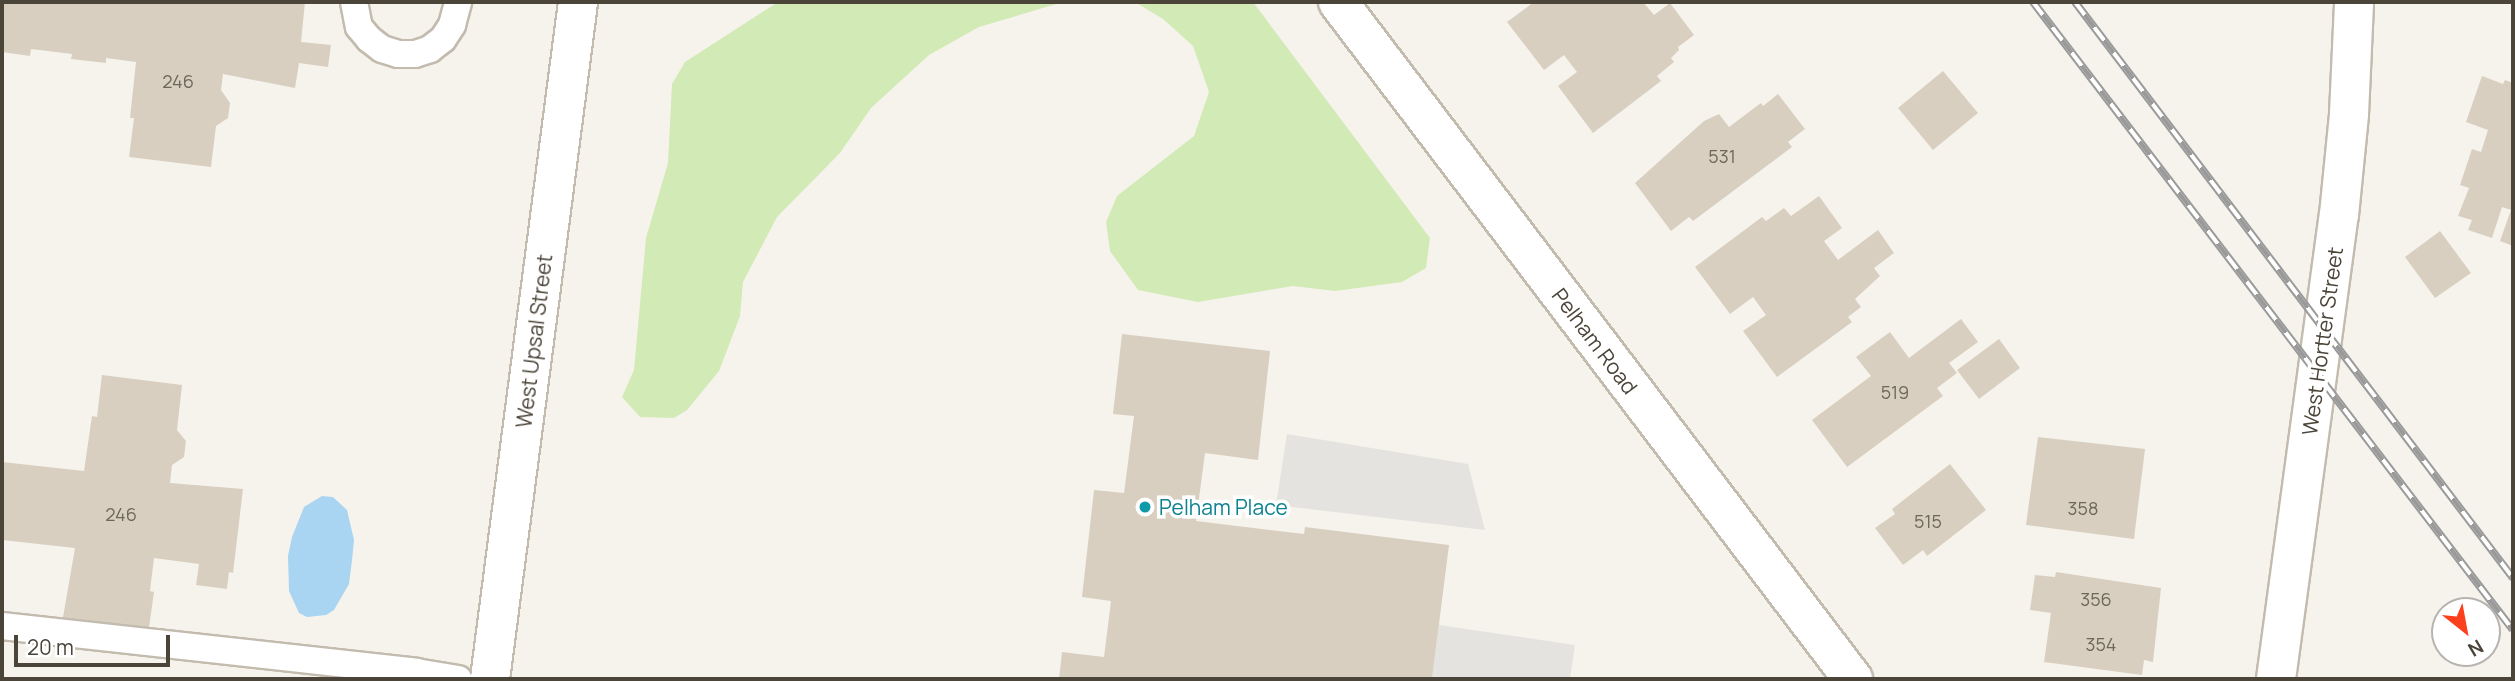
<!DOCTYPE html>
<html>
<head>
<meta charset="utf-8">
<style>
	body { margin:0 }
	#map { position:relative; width:2515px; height:681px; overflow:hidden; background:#f6f3ec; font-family:Manrope,sans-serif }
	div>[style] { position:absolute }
	.green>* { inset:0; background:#d2eab5 }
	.parking>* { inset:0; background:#e5e3e0 }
	.water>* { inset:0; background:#a9d4f2 }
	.building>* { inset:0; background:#d8cfc1 }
	.roads { filter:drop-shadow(2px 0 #c2bbae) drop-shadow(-2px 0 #c2bbae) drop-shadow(0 2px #c2bbae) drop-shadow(0 -2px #c2bbae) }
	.lane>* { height:26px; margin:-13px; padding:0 13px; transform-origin:13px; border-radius:13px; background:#fff }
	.street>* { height:38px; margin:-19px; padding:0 19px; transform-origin:19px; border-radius:19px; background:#fff }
	.rail>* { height:8px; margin-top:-4px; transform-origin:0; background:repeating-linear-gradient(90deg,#fff 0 16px,#9a9a9a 0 32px); box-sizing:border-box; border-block:2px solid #9a9a9a }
	.dots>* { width:19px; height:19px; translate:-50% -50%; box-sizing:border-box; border:4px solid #fff; border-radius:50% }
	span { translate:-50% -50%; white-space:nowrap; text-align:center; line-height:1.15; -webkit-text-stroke:7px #fff; paint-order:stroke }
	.number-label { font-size:18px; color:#6e675b }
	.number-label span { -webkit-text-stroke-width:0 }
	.street-label { font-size:21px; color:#4b4439 }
	.culture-label { font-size:21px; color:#0d838f }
	.left { translate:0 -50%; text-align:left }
	.frame { position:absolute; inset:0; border:4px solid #4b4439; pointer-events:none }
	.north { position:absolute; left:2431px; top:597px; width:70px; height:70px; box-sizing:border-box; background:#fff; border:2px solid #b7b4b0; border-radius:50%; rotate:149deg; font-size:19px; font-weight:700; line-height:28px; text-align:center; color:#4b4439 }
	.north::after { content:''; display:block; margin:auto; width:24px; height:32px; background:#fc3f1d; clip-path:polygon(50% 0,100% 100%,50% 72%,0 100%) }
	.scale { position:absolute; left:14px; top:635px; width:156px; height:32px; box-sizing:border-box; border:4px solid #4b4439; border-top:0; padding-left:9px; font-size:21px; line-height:24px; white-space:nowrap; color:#4b4439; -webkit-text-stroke:5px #fff; paint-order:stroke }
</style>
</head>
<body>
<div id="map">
	<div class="green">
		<i style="clip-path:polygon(778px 2px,1063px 2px,979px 27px,929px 55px,871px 108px,840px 153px,777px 217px,743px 282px,740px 316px,719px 371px,687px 410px,674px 418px,640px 417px,622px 397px,634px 370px,646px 238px,668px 163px,672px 84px,685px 62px)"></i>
		<i style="clip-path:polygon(1135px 2px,1253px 2px,1430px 238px,1426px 268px,1402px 282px,1335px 291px,1293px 286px,1198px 302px,1138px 290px,1110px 251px,1106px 222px,1117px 196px,1194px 136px,1209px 92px,1193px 46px,1163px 19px)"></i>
	</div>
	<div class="parking">
		<i style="clip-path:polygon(1287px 434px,1468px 464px,1485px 530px,1276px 505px)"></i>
		<i style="clip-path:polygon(1439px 625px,1575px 645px,1570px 679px,1432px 679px)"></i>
	</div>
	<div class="water">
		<i style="clip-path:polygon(322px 496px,333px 497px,347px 510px,354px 540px,352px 560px,349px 584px,334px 610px,326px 615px,307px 617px,299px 613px,289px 591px,288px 556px,292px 537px,304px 507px)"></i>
	</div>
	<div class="building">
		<i style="clip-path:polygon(2px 2px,305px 2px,301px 42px,331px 45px,328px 67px,299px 63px,295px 88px,223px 74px,221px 90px,230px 103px,228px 118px,216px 126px,211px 167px,129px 157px,134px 118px,130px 118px,136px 62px,106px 58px,106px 63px,71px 59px,72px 54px,31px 49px,30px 56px,2px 52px)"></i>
		<i style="clip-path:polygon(1534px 2px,1643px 2px,1654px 15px,1670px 3px,1694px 35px,1678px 47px,1679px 50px,1671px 58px,1674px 62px,1657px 76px,1661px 81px,1593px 133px,1558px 86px,1577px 72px,1570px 63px,1564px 55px,1544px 70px,1507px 22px)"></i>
		<i style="clip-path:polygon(1943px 71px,1978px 113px,1933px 150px,1898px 108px)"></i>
		<i style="clip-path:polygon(2482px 76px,2503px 84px,2505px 80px,2513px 83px,2513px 246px,2500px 241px,2511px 210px,2502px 207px,2492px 238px,2468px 230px,2472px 220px,2458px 216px,2469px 188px,2460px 185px,2472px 149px,2481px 152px,2488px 130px,2466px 122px)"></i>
		<i style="clip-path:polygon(1778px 94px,1805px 129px,1788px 142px,1792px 147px,1693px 221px,1689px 217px,1671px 231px,1635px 183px,1704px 121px,1719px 114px,1729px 127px,1761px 103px,1763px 106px)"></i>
		<i style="clip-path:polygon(1819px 196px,1842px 228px,1824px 241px,1838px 260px,1878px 230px,1894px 253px,1874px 268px,1880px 276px,1855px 299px,1861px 307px,1848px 317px,1852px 322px,1777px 377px,1743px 331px,1766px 315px,1753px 297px,1730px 314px,1695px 267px,1762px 217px,1766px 221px,1784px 208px,1791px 216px)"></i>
		<i style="clip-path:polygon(2440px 231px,2471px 273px,2435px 298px,2405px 257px)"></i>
		<i style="clip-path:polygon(1961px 319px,1978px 342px,1949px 363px,1957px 373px,1937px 388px,1943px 396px,1847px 467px,1812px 420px,1871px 376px,1856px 357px,1890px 332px,1909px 358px)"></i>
		<i style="clip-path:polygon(1122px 334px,1270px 351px,1258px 460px,1205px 453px,1196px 521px,1304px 534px,1305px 527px,1449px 545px,1432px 679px,1059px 679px,1062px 652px,1104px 657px,1111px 601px,1082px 597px,1094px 490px,1124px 493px,1134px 416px,1113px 414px)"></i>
		<i style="clip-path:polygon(1999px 339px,2020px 368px,1979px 399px,1957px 370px)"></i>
		<i style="clip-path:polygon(102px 375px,182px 385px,177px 430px,186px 441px,184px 457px,172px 465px,170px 483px,243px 489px,233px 573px,229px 572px,227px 589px,196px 585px,199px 564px,154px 558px,150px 591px,154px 592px,148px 635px,62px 623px,75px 548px,2px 540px,2px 462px,84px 471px,92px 416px,97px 417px)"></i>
		<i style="clip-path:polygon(2038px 437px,2145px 449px,2134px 539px,2026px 525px)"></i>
		<i style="clip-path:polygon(1950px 464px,1986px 510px,1927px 556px,1923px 550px,1903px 565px,1875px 528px,1895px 514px,1892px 509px)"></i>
		<i style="clip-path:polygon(2056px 572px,2161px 588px,2153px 662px,2144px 660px,2142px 675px,2044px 662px,2051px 613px,2030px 610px,2035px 575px,2055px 577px)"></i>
	</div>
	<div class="roads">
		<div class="lane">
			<i style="left:354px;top:2px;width:25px;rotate:79deg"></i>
			<i style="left:359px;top:27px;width:16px;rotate:50deg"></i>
			<i style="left:369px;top:39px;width:16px;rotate:38deg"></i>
			<i style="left:382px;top:49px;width:17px;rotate:17deg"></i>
			<i style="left:398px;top:54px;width:17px"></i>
			<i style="left:415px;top:54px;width:16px;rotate:-18deg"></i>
			<i style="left:430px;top:49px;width:16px;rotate:-38deg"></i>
			<i style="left:443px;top:39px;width:17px;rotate:-57deg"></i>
			<i style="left:452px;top:25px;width:24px;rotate:-75deg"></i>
			<i style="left:2px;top:626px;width:417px;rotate:6.3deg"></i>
			<i style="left:416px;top:672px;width:43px;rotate:9.5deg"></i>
		</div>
		<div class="street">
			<i style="left:1338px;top:2px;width:851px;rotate:52.74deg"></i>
			<i style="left:490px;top:679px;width:683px;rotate:-82.59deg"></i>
			<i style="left:2276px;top:679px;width:468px;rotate:-82.3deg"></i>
			<i style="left:2339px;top:215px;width:101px;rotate:-84.3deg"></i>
			<i style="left:2349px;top:114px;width:112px;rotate:-87.4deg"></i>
		</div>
	</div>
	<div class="rail">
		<i style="left:2033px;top:2px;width:790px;rotate:52.61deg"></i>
		<i style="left:2075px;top:2px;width:724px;rotate:52.75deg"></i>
	</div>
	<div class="dots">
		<i style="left:1145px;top:507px;background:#0f9aa8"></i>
	</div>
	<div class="number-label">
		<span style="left:178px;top:81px">246</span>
		<span style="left:1722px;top:156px">531</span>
		<span style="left:1895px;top:392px">519</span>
		<span style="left:2083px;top:508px">358</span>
		<span style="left:121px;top:514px">246</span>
		<span style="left:1928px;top:521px">515</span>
		<span style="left:2096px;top:599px">356</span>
		<span style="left:2101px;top:644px">354</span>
	</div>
	<div class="street-label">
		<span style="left:534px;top:341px;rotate:-83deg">West Upsal Street</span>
		<span style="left:1595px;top:341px;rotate:53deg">Pelham Road</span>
		<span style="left:2322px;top:341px;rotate:-82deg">West Hortter Street</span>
	</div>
	<div class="culture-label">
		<span class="left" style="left:1159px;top:507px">Pelham Place</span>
	</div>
	<div class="frame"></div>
	<div class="north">N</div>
	<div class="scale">20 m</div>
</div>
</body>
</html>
